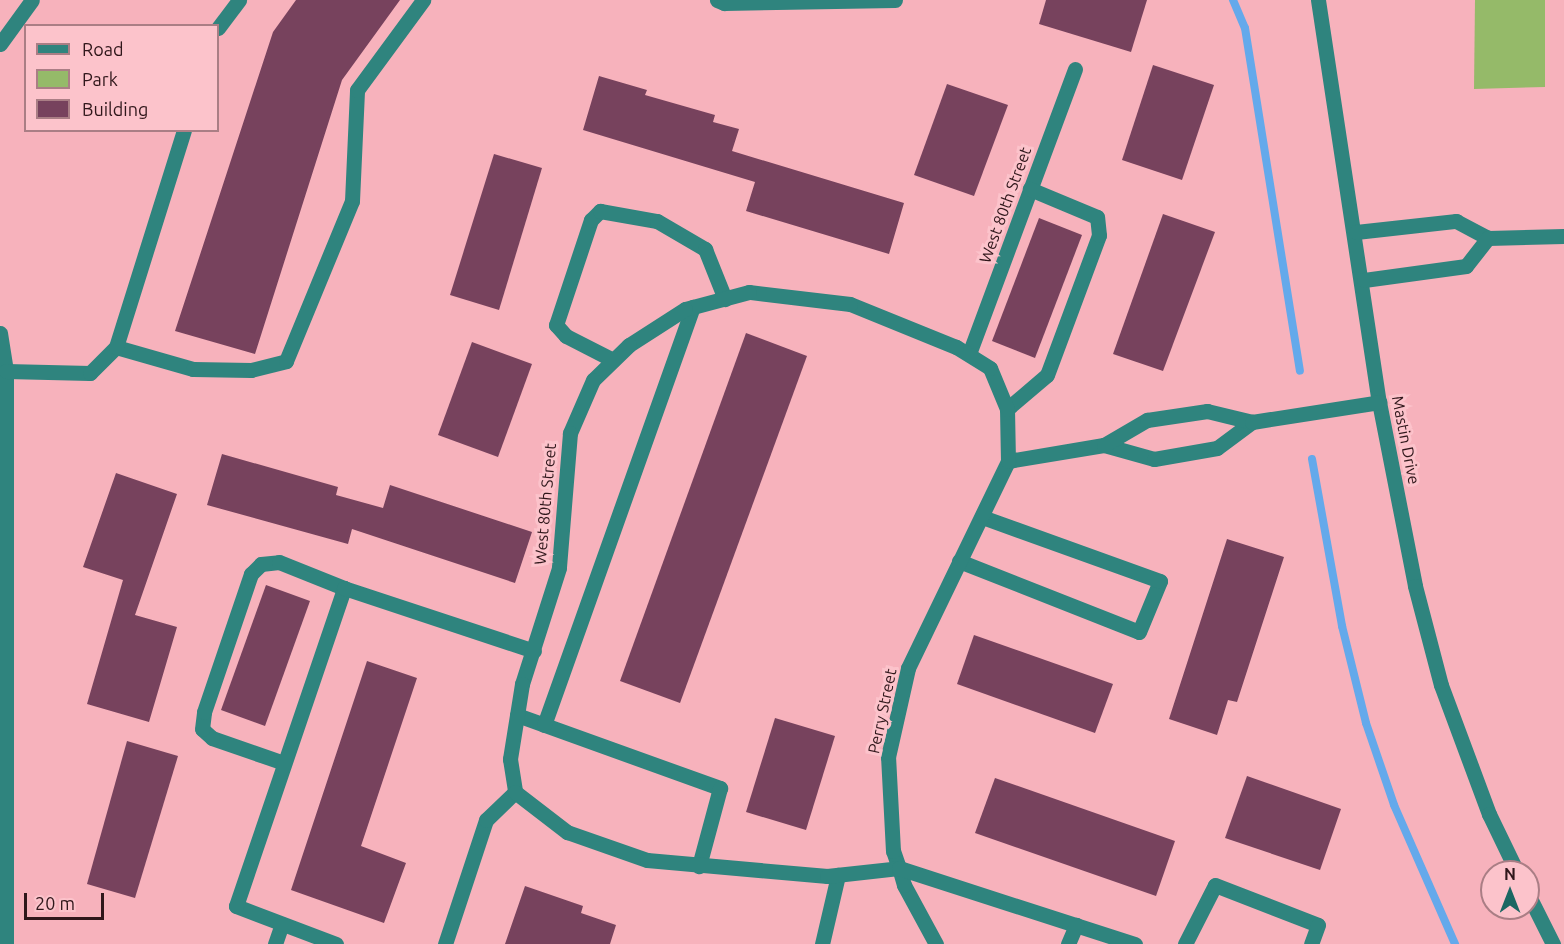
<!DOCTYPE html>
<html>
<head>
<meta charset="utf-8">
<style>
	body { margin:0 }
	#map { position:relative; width:1564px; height:944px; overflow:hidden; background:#f7b2bc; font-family:Ubuntu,sans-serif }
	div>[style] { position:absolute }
	.green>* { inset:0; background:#95ba69 }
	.stream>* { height:8px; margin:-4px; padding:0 4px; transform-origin:4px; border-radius:4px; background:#64a9eb }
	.building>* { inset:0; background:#77425d }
	.minor>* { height:15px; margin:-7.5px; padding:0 7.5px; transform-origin:7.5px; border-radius:7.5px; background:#2f847e }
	span { translate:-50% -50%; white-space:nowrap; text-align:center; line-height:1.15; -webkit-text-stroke:6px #fcc3cb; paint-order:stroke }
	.street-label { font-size:16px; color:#30171b }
	.legend { position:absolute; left:24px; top:24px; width:195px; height:108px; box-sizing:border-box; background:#fcc3cb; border:2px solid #aa7e85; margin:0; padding:8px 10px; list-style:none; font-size:18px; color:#30171b }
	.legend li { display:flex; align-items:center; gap:12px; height:30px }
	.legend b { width:30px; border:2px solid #aa7e85 }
	.north { position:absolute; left:1480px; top:860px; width:60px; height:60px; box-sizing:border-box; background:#fcc3cb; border:2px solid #aa7e85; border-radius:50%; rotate:0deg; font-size:16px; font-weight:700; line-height:24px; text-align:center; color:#30171b }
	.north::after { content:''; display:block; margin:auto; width:21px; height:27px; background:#1a6762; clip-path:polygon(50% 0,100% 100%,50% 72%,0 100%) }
	.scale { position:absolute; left:24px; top:893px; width:80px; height:27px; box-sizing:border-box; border:3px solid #30171b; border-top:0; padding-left:8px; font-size:18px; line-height:21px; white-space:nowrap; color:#30171b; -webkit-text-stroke:4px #fcc3cb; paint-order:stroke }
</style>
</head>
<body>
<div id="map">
	<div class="green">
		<i style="clip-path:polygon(1475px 0,1545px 0,1545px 87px,1474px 89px)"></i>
	</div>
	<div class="stream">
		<i style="left:1233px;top:0;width:30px;rotate:67deg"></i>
		<i style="left:1245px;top:28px;width:347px;rotate:80.9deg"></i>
		<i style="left:1312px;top:459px;width:170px;rotate:79.8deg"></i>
		<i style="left:1342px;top:626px;width:100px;rotate:76.1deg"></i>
		<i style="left:1366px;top:723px;width:87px;rotate:71.1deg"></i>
		<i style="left:1394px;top:805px;width:152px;rotate:66.3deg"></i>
	</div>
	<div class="building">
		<i style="clip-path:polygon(296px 0,400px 0,342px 80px,255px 354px,175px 331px,273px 32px)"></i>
		<i style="clip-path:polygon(1046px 0,1147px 0,1131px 52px,1039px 24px)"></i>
		<i style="clip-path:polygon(1153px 65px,1214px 85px,1182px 180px,1122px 160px)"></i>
		<i style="clip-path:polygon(599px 76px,647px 90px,645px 95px,715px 115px,713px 122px,739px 129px,732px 151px,904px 203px,889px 254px,746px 211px,755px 182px,583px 130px)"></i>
		<i style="clip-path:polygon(947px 84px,1008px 105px,974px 196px,914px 175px)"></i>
		<i style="clip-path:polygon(494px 154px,542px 168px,499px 310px,450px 295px)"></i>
		<i style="clip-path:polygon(1163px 214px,1215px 232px,1163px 371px,1113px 354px)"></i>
		<i style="clip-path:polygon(1039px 218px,1082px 235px,1035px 358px,992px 341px)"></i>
		<i style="clip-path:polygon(746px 333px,807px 356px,680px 703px,620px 681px)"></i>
		<i style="clip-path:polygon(472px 342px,532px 364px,498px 457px,438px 435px)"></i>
		<i style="clip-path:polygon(222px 454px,338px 487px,336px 495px,383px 508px,390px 485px,532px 532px,515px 583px,352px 529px,348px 544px,207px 505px)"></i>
		<i style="clip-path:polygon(116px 473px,177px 494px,135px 615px,177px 627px,149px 722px,87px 704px,123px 580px,83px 567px)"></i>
		<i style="clip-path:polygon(1227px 539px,1284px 557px,1237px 702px,1228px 700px,1217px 735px,1169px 719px)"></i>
		<i style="clip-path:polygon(266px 585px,310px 601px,265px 726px,221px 710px)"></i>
		<i style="clip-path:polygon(974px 635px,1113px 684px,1095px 733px,957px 684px)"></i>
		<i style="clip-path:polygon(367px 661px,417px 678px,361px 846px,406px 863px,384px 923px,291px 890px)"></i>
		<i style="clip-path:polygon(775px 718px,835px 736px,806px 830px,746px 812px)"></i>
		<i style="clip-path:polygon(127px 741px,178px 756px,135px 898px,87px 884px)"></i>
		<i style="clip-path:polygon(1247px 776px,1341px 809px,1320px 870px,1225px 838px)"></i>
		<i style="clip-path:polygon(995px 778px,1175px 841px,1156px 896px,975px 833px)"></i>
		<i style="clip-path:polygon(525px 886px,583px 906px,581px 913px,616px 925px,610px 944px,505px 944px)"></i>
	</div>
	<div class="minor">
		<i style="left:717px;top:0;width:8px;rotate:23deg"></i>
		<i style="left:724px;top:3px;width:171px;rotate:-1deg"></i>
		<i style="left:1318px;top:0;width:407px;rotate:81.4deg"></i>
		<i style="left:1379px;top:402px;width:187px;rotate:78.9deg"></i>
		<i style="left:1415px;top:586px;width:102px;rotate:75.3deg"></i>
		<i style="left:1441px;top:685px;width:138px;rotate:69.6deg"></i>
		<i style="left:1489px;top:814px;width:64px;rotate:64.2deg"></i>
		<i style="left:218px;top:28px;width:35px;rotate:-53deg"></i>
		<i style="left:0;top:44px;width:54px;rotate:-54deg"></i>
		<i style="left:1356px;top:232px;width:101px;rotate:-6.3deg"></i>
		<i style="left:1456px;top:221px;width:36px;rotate:28deg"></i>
		<i style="left:1488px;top:238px;width:76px;rotate:-1.5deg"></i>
		<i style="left:1364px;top:280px;width:103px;rotate:-7.8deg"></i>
		<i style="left:1466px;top:266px;width:36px;rotate:-52deg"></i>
		<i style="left:0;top:333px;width:38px;rotate:81deg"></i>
		<i style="left:6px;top:371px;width:573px;rotate:90deg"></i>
		<i style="left:116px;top:347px;width:80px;rotate:15.9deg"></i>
		<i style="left:193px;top:369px;width:58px;rotate:1deg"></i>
		<i style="left:251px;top:370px;width:36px;rotate:-14deg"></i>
		<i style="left:286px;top:361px;width:173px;rotate:-67.6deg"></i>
		<i style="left:352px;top:201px;width:111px;rotate:-87.4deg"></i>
		<i style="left:357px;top:90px;width:112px;rotate:-53.7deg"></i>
		<i style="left:969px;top:354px;width:304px;rotate:-69.6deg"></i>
		<i style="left:613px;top:360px;width:53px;rotate:-152.9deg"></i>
		<i style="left:566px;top:336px;width:15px;rotate:-132deg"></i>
		<i style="left:556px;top:325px;width:111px;rotate:-71.6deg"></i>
		<i style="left:591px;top:220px;width:13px;rotate:-45deg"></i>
		<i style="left:600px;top:211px;width:58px;rotate:10deg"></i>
		<i style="left:657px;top:221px;width:56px;rotate:30.3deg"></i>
		<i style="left:705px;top:249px;width:54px;rotate:68.2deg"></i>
		<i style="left:6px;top:371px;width:84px;rotate:1.4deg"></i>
		<i style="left:90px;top:373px;width:37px;rotate:-45deg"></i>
		<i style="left:116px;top:347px;width:227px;rotate:-72.6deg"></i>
		<i style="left:1007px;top:409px;width:52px;rotate:-40.4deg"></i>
		<i style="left:1047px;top:375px;width:149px;rotate:-69.6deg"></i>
		<i style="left:1099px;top:235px;width:18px;rotate:-96deg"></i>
		<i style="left:1097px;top:217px;width:73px;rotate:-157.3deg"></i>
		<i style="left:1104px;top:445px;width:52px;rotate:15.6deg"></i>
		<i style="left:1154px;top:459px;width:64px;rotate:-9.9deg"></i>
		<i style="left:1217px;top:448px;width:44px;rotate:-36.6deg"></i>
		<i style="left:1008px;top:461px;width:97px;rotate:-9.5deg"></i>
		<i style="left:1104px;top:445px;width:50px;rotate:-30.2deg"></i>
		<i style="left:1147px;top:420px;width:61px;rotate:-8.5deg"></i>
		<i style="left:1207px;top:411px;width:46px;rotate:13.7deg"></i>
		<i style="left:1252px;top:422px;width:129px;rotate:-8.9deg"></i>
		<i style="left:959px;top:561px;width:193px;rotate:21.5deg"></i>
		<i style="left:1139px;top:632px;width:55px;rotate:-67.6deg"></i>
		<i style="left:1160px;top:581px;width:189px;rotate:-160.2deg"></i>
		<i style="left:517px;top:715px;width:216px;rotate:19.8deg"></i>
		<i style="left:720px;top:788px;width:81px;rotate:105.1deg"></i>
		<i style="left:544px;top:725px;width:444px;rotate:-70.4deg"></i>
		<i style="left:284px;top:763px;width:76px;rotate:-160.9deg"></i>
		<i style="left:212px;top:738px;width:13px;rotate:-138deg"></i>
		<i style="left:202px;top:729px;width:17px;rotate:-83deg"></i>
		<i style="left:204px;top:712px;width:146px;rotate:-71.2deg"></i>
		<i style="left:251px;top:574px;width:14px;rotate:-45deg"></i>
		<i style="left:261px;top:564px;width:18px;rotate:-6deg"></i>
		<i style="left:279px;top:562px;width:70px;rotate:21.8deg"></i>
		<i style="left:1528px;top:894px;width:56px;rotate:63.4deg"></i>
		<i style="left:275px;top:944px;width:21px;rotate:-71deg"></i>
		<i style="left:336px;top:944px;width:107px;rotate:-159.2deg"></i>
		<i style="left:236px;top:906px;width:336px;rotate:-71.2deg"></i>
		<i style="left:344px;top:588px;width:200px;rotate:18.3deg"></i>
		<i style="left:445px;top:944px;width:131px;rotate:-71.7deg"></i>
		<i style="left:486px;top:820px;width:40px;rotate:-44deg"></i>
		<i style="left:822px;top:944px;width:71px;rotate:-76.9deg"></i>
		<i style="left:936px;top:944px;width:67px;rotate:-118.5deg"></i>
		<i style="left:904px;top:885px;width:18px;rotate:-106deg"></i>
		<i style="left:899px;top:868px;width:18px;rotate:-109deg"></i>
		<i style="left:893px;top:851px;width:94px;rotate:-93deg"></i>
		<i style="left:888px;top:757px;width:91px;rotate:-77.3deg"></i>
		<i style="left:908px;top:668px;width:230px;rotate:-64.2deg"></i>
		<i style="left:1008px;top:461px;width:52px;rotate:-91.1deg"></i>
		<i style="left:1007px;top:409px;width:44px;rotate:-112.5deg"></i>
		<i style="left:990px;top:368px;width:40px;rotate:-148deg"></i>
		<i style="left:956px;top:347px;width:114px;rotate:-157.9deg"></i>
		<i style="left:850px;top:304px;width:102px;rotate:-173.2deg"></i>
		<i style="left:749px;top:292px;width:66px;rotate:165.1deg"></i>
		<i style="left:685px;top:309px;width:67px;rotate:147.3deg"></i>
		<i style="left:629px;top:345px;width:50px;rotate:135.8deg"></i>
		<i style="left:593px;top:380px;width:58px;rotate:113.5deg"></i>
		<i style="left:570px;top:433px;width:135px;rotate:94.7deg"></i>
		<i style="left:559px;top:568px;width:122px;rotate:107.7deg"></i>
		<i style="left:522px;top:684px;width:76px;rotate:99.1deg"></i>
		<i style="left:510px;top:759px;width:33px;rotate:81deg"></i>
		<i style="left:515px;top:792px;width:66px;rotate:37.6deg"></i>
		<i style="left:567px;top:832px;width:85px;rotate:19.3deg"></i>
		<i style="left:647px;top:860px;width:181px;rotate:5.1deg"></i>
		<i style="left:827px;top:876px;width:72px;rotate:-6.3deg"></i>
		<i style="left:899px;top:868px;width:248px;rotate:17.9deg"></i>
		<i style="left:1068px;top:944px;width:21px;rotate:-67deg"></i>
		<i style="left:1185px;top:944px;width:66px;rotate:-63deg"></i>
		<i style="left:1215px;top:885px;width:110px;rotate:21.2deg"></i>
		<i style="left:1318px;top:925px;width:20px;rotate:110deg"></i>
	</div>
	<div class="street-label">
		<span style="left:1005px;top:205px;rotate:-70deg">West 80th Street</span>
		<span style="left:1406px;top:440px;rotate:79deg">Mastin Drive</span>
		<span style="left:545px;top:504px;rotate:-85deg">West 80th Street</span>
		<span style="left:882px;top:711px;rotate:-78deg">Perry Street</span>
	</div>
	<ul class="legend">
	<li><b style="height:8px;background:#2f847e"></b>Road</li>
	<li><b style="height:16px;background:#95ba69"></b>Park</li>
	<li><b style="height:16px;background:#77425d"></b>Building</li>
	</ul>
	<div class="north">N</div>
	<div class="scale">20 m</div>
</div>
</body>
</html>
